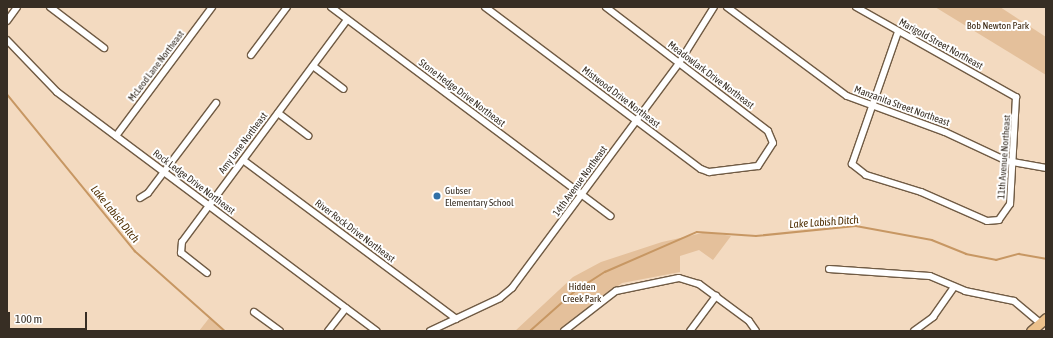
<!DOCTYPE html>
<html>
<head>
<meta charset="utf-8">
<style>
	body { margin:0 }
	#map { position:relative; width:1053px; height:338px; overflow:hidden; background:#f3dac0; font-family:"Asap Condensed",sans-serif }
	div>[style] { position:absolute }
	.green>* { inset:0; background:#e4c09b }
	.stream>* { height:1.5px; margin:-0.75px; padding:0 0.75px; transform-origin:0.75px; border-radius:0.75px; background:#c79763 }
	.roads { filter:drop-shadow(1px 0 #705b44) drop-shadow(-1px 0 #705b44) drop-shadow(0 1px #705b44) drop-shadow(0 -1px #705b44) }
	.street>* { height:6px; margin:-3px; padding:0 3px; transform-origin:3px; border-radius:3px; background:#fff }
	.primary>* { height:9px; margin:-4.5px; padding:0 4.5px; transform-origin:4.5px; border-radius:4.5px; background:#ecc18c }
	.dots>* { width:11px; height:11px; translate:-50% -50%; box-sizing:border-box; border:2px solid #fff; border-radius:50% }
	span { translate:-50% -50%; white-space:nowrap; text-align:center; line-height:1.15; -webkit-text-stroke:4px #fff; paint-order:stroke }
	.park-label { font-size:10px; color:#3a250e }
	.street-label { font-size:10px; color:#372e24 }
	.poi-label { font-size:10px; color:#372e24 }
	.left { translate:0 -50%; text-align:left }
	.water-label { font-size:11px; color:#513105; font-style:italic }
	.frame { position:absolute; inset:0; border:8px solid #372e24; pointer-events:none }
	.scale { position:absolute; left:8px; top:312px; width:79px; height:18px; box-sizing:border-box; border:2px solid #372e24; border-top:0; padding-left:5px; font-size:12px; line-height:14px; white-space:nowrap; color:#372e24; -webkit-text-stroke:3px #fff; paint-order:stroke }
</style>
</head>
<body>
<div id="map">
	<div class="green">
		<i style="clip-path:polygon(935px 7px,1000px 7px,1046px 37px,1046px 75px)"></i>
		<i style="clip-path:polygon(707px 232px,731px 236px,713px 260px,699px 250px,680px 256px,680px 272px,622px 283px,558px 331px,515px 331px,573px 277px,601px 262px,662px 242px)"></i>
		<i style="clip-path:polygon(210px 317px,223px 330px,225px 331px,199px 331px)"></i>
	</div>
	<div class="stream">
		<i style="left:7px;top:94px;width:203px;rotate:50.8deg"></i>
		<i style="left:135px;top:251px;width:120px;rotate:41.6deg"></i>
		<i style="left:530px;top:331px;width:59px;rotate:-41.6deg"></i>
		<i style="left:574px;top:292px;width:37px;rotate:-33deg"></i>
		<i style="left:605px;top:272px;width:100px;rotate:-23.5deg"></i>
		<i style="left:697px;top:232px;width:59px;rotate:3.9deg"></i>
		<i style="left:756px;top:236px;width:100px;rotate:-5.7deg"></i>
		<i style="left:856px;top:226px;width:77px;rotate:10.4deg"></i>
		<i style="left:932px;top:240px;width:37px;rotate:22deg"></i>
		<i style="left:966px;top:254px;width:31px;rotate:11deg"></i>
		<i style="left:996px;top:260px;width:24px;rotate:-15deg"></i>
		<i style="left:1019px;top:254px;width:27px;rotate:10deg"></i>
	</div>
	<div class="roads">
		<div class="street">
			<i style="left:50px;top:7px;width:68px;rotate:37.2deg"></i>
			<i style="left:331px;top:7px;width:349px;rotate:36.8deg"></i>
			<i style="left:485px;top:7px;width:270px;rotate:36.9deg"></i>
			<i style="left:701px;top:169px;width:9px;rotate:21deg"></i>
			<i style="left:709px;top:172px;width:49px;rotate:-7deg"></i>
			<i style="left:758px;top:166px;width:27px;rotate:-57deg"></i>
			<i style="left:773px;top:143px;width:13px;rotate:-113deg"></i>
			<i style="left:768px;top:131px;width:204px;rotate:-142.6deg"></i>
			<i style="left:727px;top:7px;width:149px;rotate:36.6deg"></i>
			<i style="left:847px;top:96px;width:104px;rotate:20.2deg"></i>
			<i style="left:945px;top:132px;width:68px;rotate:25.1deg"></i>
			<i style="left:1007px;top:161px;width:40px;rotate:10deg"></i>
			<i style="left:856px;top:7px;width:184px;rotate:29.4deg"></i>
			<i style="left:1016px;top:97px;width:107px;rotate:93.2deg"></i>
			<i style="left:1010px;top:204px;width:19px;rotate:125deg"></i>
			<i style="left:999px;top:220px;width:12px;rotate:175deg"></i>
			<i style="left:987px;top:221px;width:72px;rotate:-156.3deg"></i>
			<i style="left:921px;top:192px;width:58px;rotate:-162.8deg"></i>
			<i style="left:866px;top:175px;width:18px;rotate:-142deg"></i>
			<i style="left:852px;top:164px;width:140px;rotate:-70.8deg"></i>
			<i style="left:7px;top:21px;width:17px;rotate:-54deg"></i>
			<i style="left:7px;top:40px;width:72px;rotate:46.1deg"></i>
			<i style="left:57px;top:92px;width:399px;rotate:36.8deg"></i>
			<i style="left:251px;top:55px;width:60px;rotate:-53.1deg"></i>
			<i style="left:313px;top:66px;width:38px;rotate:37deg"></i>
			<i style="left:278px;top:113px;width:38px;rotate:37deg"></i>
			<i style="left:116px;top:136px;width:161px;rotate:-53.3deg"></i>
			<i style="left:243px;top:160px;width:266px;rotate:36.7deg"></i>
			<i style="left:140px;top:198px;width:9px;rotate:-32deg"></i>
			<i style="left:148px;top:193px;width:113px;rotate:-52.9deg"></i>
			<i style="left:829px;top:269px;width:101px;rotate:4deg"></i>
			<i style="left:930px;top:276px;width:38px;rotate:23deg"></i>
			<i style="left:965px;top:291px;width:50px;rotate:11.5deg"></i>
			<i style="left:1014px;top:301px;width:34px;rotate:40deg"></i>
			<i style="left:207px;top:273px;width:33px;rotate:-142deg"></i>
			<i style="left:181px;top:253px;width:11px;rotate:-85deg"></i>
			<i style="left:182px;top:242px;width:277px;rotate:-53.4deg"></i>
			<i style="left:254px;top:312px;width:32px;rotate:36deg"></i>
			<i style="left:328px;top:331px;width:29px;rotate:-52deg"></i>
			<i style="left:430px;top:331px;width:77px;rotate:-25.2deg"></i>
			<i style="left:500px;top:298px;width:16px;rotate:-40deg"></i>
			<i style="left:512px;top:288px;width:280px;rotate:-53.4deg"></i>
			<i style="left:679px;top:63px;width:66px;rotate:-58deg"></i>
			<i style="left:564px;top:331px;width:66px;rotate:-37.6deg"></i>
			<i style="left:616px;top:291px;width:64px;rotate:-11.7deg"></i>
			<i style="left:679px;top:278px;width:21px;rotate:17deg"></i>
			<i style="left:699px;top:284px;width:62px;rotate:36.5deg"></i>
			<i style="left:749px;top:321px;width:12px;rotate:55deg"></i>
			<i style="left:690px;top:331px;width:44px;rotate:-53.4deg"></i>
			<i style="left:914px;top:331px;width:24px;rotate:-36deg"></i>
			<i style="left:933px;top:317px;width:37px;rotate:-55deg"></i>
		</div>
		<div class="primary">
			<i style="left:1031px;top:331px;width:20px;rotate:-41deg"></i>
		</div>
	</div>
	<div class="dots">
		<i style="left:437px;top:196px;background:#3170a7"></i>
	</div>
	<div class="park-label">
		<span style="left:998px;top:26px">Bob Newton Park</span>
		<span style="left:582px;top:292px">Hidden<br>Creek Park</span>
	</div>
	<div class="street-label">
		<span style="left:941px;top:44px;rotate:29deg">Marigold Street Northeast</span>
		<span style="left:156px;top:66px;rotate:-53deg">McLeod Lane Northeast</span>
		<span style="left:711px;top:75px;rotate:37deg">Meadowlark Drive Northeast</span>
		<span style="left:462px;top:93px;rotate:37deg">Stone Hedge Drive Northeast</span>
		<span style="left:621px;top:97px;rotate:37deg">Mistwood Drive Northeast</span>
		<span style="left:902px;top:106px;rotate:20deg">Manzanita Street Northeast</span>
		<span style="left:243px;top:143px;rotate:-53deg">Amy Lane Northeast</span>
		<span style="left:1004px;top:157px;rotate:-86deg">11th Avenue Northeast</span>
		<span style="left:580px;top:181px;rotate:-54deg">14th Avenue Northeast</span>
		<span style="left:194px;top:182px;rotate:37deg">Rock Ledge Drive Northeast</span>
		<span style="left:355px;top:231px;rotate:37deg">River Rock Drive Northeast</span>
	</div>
	<div class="poi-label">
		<span class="left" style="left:445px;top:196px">Gubser<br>Elementary School</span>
	</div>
	<div class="water-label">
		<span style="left:115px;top:214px;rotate:51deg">Lake Labish Ditch</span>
		<span style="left:824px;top:222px;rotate:-4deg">Lake Labish Ditch</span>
	</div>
	<div class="frame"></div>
	<div class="scale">100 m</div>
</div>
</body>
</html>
